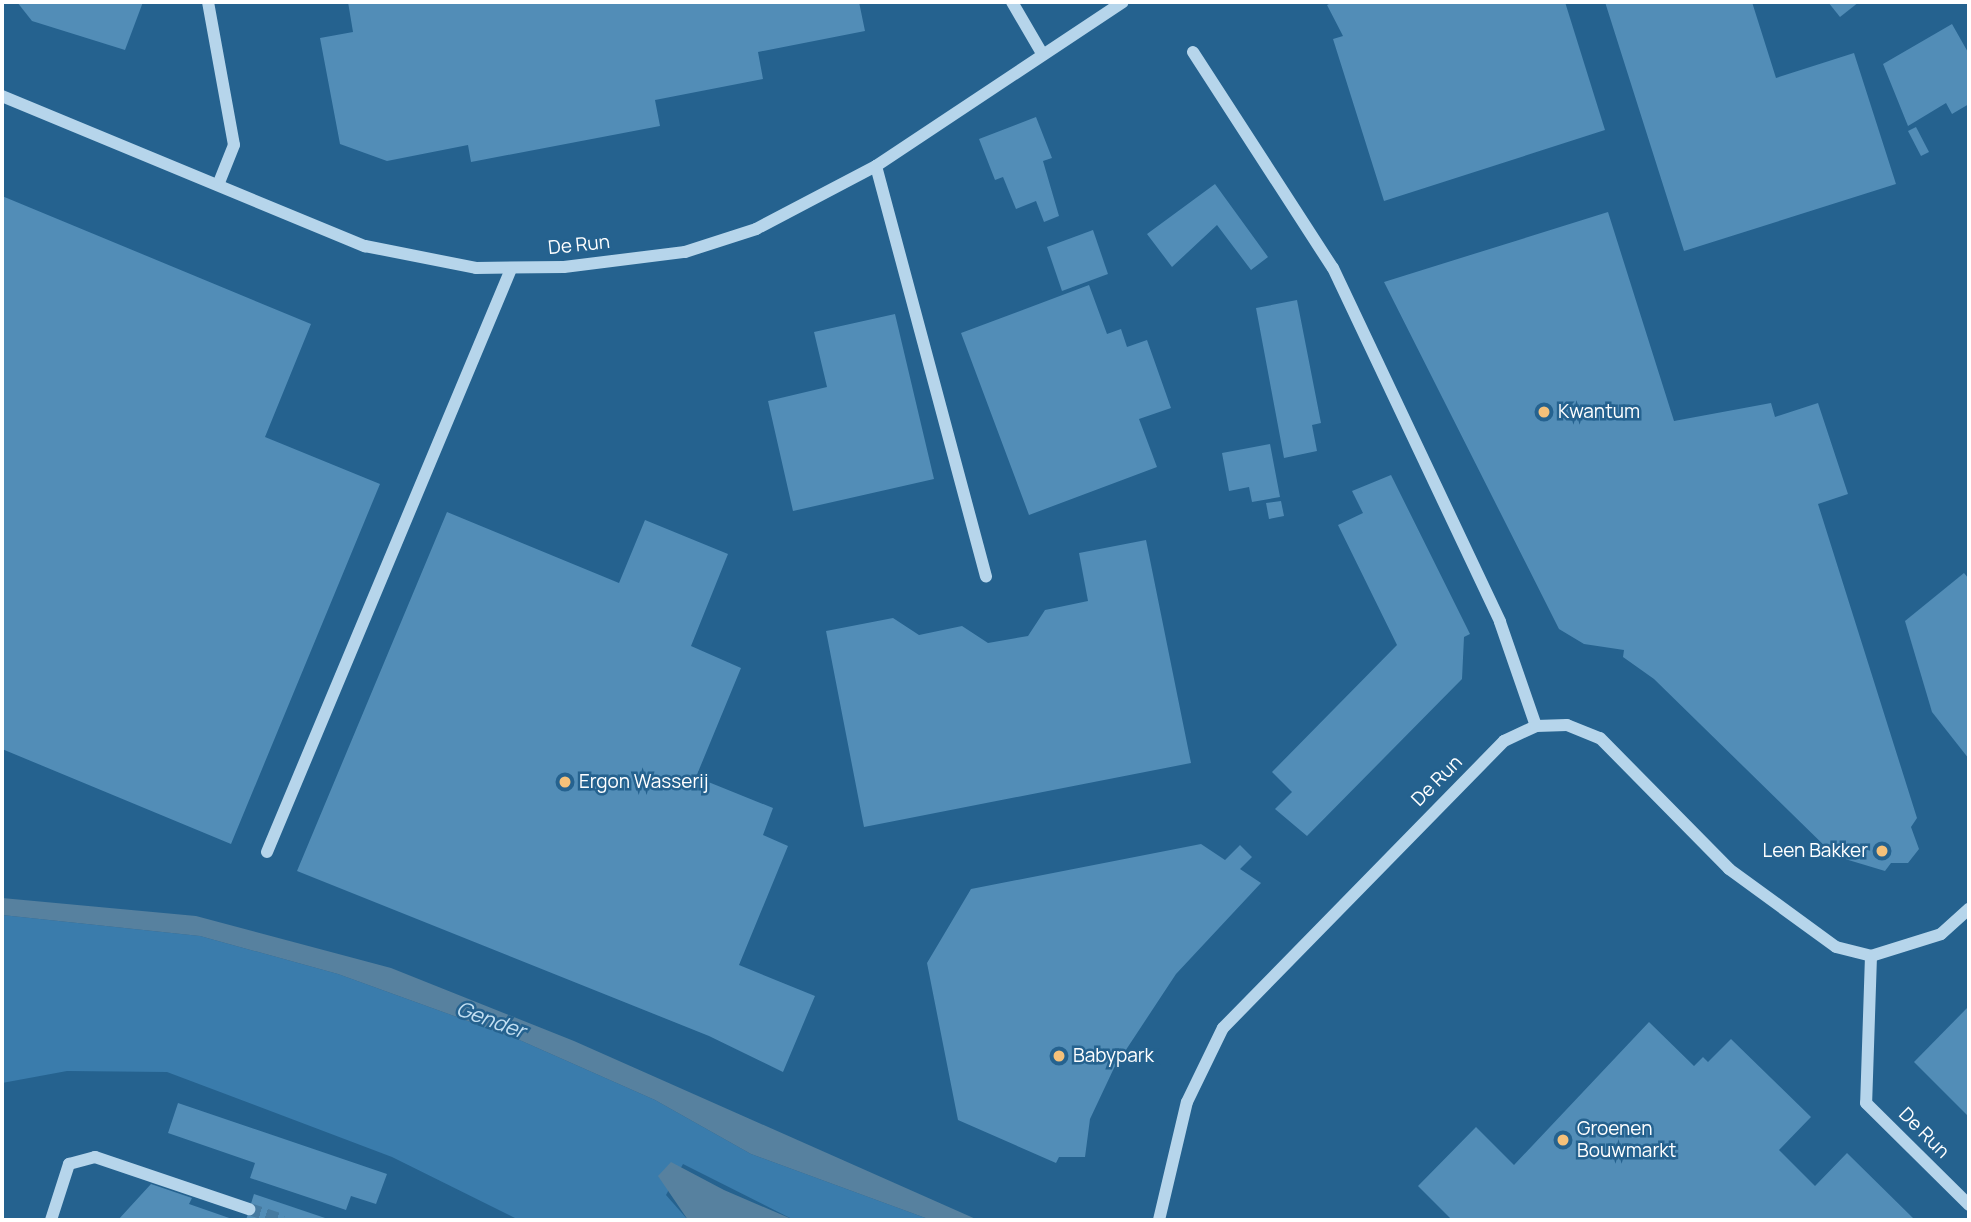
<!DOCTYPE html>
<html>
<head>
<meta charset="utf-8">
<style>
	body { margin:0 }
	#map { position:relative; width:1971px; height:1222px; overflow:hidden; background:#25628f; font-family:Manrope,sans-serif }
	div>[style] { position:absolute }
	.green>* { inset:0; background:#3a7cac }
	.water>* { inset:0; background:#57819f }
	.building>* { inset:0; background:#528db7 }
	.minor-tunnel>* { height:12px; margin-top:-6px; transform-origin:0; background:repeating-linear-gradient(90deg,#467aa0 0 12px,transparent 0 18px) }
	.minor>* { height:12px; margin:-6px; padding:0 6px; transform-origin:6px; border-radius:6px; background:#b6d5eb }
	.dots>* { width:19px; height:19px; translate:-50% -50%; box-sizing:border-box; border:4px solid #25628f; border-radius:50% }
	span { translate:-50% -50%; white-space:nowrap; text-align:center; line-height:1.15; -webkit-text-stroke:5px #25628f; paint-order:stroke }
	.street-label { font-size:19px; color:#fff }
	.poi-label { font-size:19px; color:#fff }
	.left { translate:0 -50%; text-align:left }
	.right { translate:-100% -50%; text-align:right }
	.water-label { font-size:21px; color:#c2dff2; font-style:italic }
	.frame { position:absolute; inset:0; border:4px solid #fff; pointer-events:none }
</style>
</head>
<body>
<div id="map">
	<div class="green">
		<i style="clip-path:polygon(2px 915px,200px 936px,338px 974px,515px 1038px,655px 1100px,751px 1154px,931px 1220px,794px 1220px,683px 1164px,666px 1195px,688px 1220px,519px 1220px,392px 1157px,167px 1072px,67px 1071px,2px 1083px)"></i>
	</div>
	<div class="water">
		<i style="clip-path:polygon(2px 898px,196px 916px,391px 968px,574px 1041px,978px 1220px,931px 1220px,751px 1154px,655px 1100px,515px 1038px,338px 974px,200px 936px,2px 915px)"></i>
		<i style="clip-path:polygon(671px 1162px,724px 1190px,794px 1220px,688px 1220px,658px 1176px)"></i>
	</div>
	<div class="building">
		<i style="clip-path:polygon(17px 2px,143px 2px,125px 50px,32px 21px)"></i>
		<i style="clip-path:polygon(348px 2px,859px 2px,865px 31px,758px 52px,763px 79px,655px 100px,660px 126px,471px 162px,468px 145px,387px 161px,340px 144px,320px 38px,353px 32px)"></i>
		<i style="clip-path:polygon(1333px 2px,1565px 2px,1605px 130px,1384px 201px,1333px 39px,1343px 36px,1327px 5px)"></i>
		<i style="clip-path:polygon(1605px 2px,1752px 2px,1776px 78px,1854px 53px,1896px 184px,1684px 251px)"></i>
		<i style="clip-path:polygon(1828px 2px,1859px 2px,1840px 17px)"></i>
		<i style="clip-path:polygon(1952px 24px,1969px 54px,1969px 104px,1952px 114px,1946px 103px,1908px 126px,1883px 64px)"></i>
		<i style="clip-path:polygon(1036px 117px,1052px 158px,1043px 161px,1059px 216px,1044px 222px,1036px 201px,1016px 209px,1003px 177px,995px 180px,979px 139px)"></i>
		<i style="clip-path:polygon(1916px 127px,1929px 152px,1921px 156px,1908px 131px)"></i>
		<i style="clip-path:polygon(1215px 184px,1268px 257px,1251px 270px,1217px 225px,1172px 267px,1147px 234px)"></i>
		<i style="clip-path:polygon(2px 196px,311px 324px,265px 437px,380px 484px,231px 844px,2px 749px)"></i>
		<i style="clip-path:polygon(1608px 212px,1674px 421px,1771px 403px,1775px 417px,1818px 403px,1848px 494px,1818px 504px,1917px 818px,1911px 827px,1919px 849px,1908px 863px,1891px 863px,1885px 871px,1835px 856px,1654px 679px,1623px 657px,1624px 650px,1584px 644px,1559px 629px,1384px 282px)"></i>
		<i style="clip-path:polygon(1093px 230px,1108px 274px,1062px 291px,1047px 247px)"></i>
		<i style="clip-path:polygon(1089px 285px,1107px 334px,1121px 329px,1127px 347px,1147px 340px,1171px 408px,1139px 419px,1157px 467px,1029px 515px,961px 333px)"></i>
		<i style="clip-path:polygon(1297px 300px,1321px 423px,1312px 425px,1317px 451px,1284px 458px,1256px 308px)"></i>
		<i style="clip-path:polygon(895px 314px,934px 479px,793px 511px,768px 401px,827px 387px,814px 332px)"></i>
		<i style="clip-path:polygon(1270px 444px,1280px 497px,1252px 502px,1249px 487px,1229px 491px,1222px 453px)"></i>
		<i style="clip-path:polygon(1391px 475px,1470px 634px,1464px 637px,1462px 679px,1307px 836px,1275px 809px,1292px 792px,1272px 772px,1397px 645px,1338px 525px,1363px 513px,1352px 491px)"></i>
		<i style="clip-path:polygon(1281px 501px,1284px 516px,1269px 519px,1266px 503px)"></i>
		<i style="clip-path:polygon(447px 512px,619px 583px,645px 520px,728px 554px,691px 646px,741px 668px,696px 777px,773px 808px,763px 835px,788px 846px,739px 965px,815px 996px,783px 1072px,709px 1036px,297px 871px)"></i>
		<i style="clip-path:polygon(1146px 540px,1191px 763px,864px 827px,826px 631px,893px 618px,919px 635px,962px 626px,988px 643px,1028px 636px,1045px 610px,1088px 601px,1079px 553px)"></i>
		<i style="clip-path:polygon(1964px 573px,1969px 579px,1969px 759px,1932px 712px,1905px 621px)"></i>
		<i style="clip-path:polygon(1201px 844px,1225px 860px,1240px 845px,1252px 857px,1240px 869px,1261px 883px,1176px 974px,1114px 1068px,1090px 1119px,1085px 1157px,1059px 1157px,1056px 1163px,958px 1120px,927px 963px,971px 889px)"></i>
		<i style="clip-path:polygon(1969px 1006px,1969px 1117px,1914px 1062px)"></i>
		<i style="clip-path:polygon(1649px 1022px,1694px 1066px,1703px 1057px,1708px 1062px,1731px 1039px,1811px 1117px,1779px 1150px,1815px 1186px,1847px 1153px,1915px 1220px,1452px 1220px,1418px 1186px,1476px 1127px,1514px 1165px)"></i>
		<i style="clip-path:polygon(178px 1103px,387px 1174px,376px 1204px,351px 1196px,346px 1210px,250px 1178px,255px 1163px,168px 1133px)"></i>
		<i style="clip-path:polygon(151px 1184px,192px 1198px,189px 1204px,235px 1220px,118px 1220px)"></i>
		<i style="clip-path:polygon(254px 1194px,331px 1220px,246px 1220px)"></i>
	</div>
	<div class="minor-tunnel">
		<i style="left:249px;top:1209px;width:36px;rotate:18deg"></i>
	</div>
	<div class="minor">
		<i style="left:208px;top:2px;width:145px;rotate:79.7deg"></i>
		<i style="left:234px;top:145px;width:43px;rotate:111.8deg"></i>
		<i style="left:1012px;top:2px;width:61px;rotate:59.7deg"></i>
		<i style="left:1193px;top:52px;width:257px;rotate:57.1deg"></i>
		<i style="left:1333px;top:268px;width:391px;rotate:64.7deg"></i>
		<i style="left:1500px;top:622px;width:110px;rotate:70.9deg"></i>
		<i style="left:2px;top:96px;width:393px;rotate:22.5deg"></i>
		<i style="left:365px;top:246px;width:113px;rotate:11.2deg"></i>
		<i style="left:476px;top:268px;width:88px;rotate:-0.7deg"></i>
		<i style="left:564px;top:267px;width:122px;rotate:-7.1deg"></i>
		<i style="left:685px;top:252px;width:75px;rotate:-17.9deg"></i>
		<i style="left:756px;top:229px;width:136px;rotate:-27.7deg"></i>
		<i style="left:876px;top:166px;width:296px;rotate:-33.6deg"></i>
		<i style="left:876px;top:166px;width:425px;rotate:75deg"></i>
		<i style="left:267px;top:852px;width:632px;rotate:-67.29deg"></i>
		<i style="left:1871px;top:956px;width:147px;rotate:91.9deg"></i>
		<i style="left:1866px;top:1103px;width:145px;rotate:44.7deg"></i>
		<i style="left:51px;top:1220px;width:59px;rotate:-72.2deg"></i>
		<i style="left:69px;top:1164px;width:27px;rotate:-15deg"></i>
		<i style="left:95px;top:1157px;width:163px;rotate:18.7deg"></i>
		<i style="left:1159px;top:1220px;width:121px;rotate:-76.7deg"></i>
		<i style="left:1187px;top:1102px;width:82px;rotate:-64.1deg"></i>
		<i style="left:1223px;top:1028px;width:402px;rotate:-45.6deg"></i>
		<i style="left:1504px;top:741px;width:35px;rotate:-25deg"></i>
		<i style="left:1536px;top:726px;width:31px;rotate:-2deg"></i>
		<i style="left:1567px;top:725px;width:35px;rotate:22deg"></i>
		<i style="left:1600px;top:738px;width:184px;rotate:45.4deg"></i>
		<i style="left:1729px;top:869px;width:132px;rotate:36.1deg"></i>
		<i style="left:1836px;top:947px;width:36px;rotate:14deg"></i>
		<i style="left:1871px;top:956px;width:73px;rotate:-17.4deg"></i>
		<i style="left:1941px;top:934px;width:38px;rotate:-42deg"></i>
	</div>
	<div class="dots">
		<i style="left:1544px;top:412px;background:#f5c17a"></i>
		<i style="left:565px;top:782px;background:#f5c17a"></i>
		<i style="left:1882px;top:851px;background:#f5c17a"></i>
		<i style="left:1059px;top:1056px;background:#f5c17a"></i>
		<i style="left:1563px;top:1140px;background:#f5c17a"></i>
	</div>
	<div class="street-label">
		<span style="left:579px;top:245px;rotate:-6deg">De Run</span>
		<span style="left:1437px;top:781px;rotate:-45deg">De Run</span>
		<span style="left:1924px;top:1133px;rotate:45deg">De Run</span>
	</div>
	<div class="poi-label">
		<span class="left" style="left:1558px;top:412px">Kwantum</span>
		<span class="left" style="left:579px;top:782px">Ergon Wasserij</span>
		<span class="right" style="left:1868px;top:851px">Leen Bakker</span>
		<span class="left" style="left:1073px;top:1056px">Babypark</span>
		<span class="left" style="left:1577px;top:1140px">Groenen<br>Bouwmarkt</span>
	</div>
	<div class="water-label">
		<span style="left:491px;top:1019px;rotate:20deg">Gender</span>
	</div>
	<div class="frame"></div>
</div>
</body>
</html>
